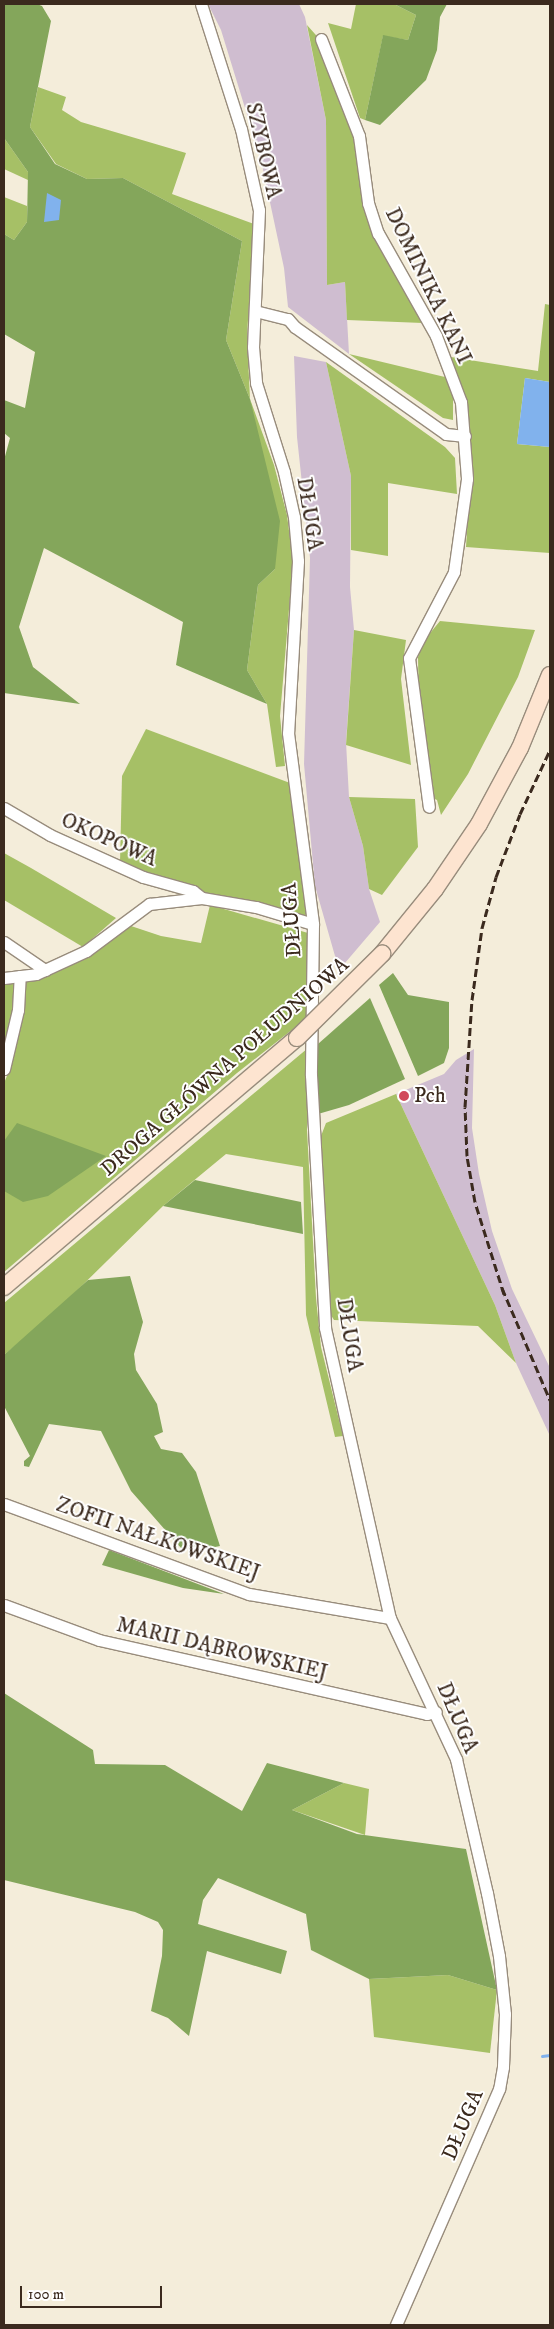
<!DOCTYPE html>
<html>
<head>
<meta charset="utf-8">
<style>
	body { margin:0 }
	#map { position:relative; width:554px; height:2329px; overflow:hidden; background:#f4edda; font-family:"IM FELL DW Pica",serif }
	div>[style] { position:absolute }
	.industrial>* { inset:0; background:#cfbdd0 }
	.green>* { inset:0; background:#a6c066 }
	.forest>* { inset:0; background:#84a65b }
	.water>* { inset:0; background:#81b2ed }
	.stream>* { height:3px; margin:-1.5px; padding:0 1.5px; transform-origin:1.5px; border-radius:1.5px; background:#81b2ed }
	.roads { filter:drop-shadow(1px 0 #988c7c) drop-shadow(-1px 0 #988c7c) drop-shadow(0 1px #988c7c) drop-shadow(0 -1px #988c7c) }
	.street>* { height:11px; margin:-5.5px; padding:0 5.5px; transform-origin:5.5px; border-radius:5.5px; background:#fff }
	.secondary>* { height:16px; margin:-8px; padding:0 8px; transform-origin:8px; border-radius:8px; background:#fde4d0 }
	.rail>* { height:3px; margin-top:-1.5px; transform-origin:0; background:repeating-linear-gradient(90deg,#3b2a1e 0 8px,transparent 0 12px) }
	.bridges { filter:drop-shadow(1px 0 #988c7c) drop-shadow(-1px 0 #988c7c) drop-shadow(0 1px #988c7c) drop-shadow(0 -1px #988c7c) }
	.secondary-bridge>* { height:16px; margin:-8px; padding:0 8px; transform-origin:8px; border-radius:8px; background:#fde4d0 }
	.dots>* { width:14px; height:14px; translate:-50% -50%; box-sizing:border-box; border:2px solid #fff; border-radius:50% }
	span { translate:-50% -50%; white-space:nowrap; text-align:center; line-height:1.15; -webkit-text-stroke:4px #fff; paint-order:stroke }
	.street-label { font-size:21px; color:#3b2a1e }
	.poi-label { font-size:21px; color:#3b2a1e }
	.left { translate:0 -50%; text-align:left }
	.frame { position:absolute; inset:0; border:5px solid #3b2a1e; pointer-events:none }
	.scale { position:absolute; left:20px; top:2286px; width:142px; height:22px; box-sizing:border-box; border:2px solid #3b2a1e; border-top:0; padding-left:6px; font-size:15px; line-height:18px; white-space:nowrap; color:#3b2a1e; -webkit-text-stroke:4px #fff; paint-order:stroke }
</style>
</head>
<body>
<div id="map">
	<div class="industrial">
		<i style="clip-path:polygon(208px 4px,299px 4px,305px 17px,326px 120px,327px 285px,345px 282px,349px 354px,288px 307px,284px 268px,261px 160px,221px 30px)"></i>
		<i style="clip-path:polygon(294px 356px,326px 362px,351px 476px,350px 587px,354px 630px,346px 742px,349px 797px,363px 846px,369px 889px,380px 922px,339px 970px,315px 886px,304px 764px,310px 558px,297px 437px)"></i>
		<i style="clip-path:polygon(474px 1049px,472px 1128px,479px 1174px,492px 1231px,512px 1289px,550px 1368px,550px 1436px,516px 1363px,495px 1305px,396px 1094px,444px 1074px,456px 1060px)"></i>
	</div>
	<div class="green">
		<i style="clip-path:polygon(356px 4px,394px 4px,416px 15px,408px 40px,383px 36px,365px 120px,360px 118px,328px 23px,351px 29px)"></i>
		<i style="clip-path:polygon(307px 25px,323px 43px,354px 129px,368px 221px,423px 323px,347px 320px,345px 282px,327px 285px,326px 120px)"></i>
		<i style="clip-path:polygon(38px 87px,66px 97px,62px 110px,81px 122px,186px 153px,172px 194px,254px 224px,247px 336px,250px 399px,274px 465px,287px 515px,293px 562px,280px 716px,285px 766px,276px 767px,267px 704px,247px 670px,258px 585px,275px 569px,250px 399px,226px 340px,242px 241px,123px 178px,87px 179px,56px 164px,30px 127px)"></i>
		<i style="clip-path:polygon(4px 138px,28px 172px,28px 180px,4px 169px)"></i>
		<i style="clip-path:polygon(4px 197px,27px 206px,27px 222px,14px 240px,4px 234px)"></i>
		<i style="clip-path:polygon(545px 304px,550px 305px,550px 382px,525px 378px,517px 444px,550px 447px,550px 553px,466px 547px,471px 468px,466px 417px,451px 357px,538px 371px)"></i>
		<i style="clip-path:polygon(349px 354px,449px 378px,453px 391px,453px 420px,443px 418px)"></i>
		<i style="clip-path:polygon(326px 362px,445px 447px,455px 458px,457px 494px,388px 483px,388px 556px,351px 550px,351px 476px)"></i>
		<i style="clip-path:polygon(440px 621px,535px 630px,518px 677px,468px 774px,441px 815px,437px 800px,430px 797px,419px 713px,418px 657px,426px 638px)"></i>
		<i style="clip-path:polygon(354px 630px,406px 640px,401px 679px,411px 765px,346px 745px)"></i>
		<i style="clip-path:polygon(146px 729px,290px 783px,308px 914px,302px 916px,204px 895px,120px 863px,122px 776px)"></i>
		<i style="clip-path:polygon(349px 797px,415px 799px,418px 847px,382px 895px,369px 889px,363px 846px)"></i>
		<i style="clip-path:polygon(4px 853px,31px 868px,116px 918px,83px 947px,4px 900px)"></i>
		<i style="clip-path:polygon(210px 905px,308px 933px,307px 1018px,237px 1073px,4px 1272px,4px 1083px,12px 1064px,23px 1016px,25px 981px,94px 954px,92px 952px,125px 924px,161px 936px,201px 943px)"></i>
		<i style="clip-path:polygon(4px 983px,14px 984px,14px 1008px,4px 1051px)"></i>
		<i style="clip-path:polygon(308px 1048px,307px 1130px,316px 1298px,321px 1347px,343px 1436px,335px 1437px,306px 1315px,303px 1167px,226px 1154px,163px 1206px,50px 1317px,4px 1355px,4px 1303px)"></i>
		<i style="clip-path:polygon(396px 1094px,495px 1305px,516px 1363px,478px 1326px,334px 1320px,329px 1312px,319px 1167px,321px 1136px,326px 1123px)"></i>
		<i style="clip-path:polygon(344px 1783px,369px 1789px,365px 1835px,292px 1810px)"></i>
		<i style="clip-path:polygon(448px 1975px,497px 1990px,490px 2053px,374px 2037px,369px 1979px)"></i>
	</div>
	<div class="forest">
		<i style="clip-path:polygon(4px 4px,37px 4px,42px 6px,51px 21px,30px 127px,55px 164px,87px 179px,123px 178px,242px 241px,226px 340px,250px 399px,280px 521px,275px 569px,258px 585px,247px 670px,267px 704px,176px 665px,183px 622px,44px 548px,19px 627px,33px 667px,80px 704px,4px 693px,4px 460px,10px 438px,4px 433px,4px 400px,25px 408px,35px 352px,4px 334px,4px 234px,14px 240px,27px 222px,28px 172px,4px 138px)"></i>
		<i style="clip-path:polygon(394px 4px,447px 4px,440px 17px,437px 50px,426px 80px,380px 125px,365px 120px,383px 35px,408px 40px,416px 15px)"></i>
		<i style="clip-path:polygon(393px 973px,408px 995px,449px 1002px,449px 1048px,444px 1063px,418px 1076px,379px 985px)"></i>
		<i style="clip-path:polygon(370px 998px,405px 1079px,349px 1105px,318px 1114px,318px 1044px)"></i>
		<i style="clip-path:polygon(17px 1123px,106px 1156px,48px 1196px,23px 1202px,4px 1191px,4px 1141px)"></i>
		<i style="clip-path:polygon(195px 1180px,301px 1202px,303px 1234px,163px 1206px)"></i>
		<i style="clip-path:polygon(130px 1276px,143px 1322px,134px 1354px,136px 1370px,157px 1404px,163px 1432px,154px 1436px,161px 1449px,182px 1453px,196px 1472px,220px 1546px,205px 1549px,181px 1548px,131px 1491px,101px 1431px,49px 1424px,29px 1467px,24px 1466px,24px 1461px,30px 1456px,4px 1406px,4px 1355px,88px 1280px)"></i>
		<i style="clip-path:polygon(109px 1550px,224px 1594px,183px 1588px,102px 1565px)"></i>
		<i style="clip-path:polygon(4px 1693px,93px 1750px,95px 1764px,165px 1765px,242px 1811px,267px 1763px,344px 1783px,292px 1810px,357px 1834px,466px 1849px,497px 1990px,448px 1975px,369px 1979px,311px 1950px,306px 1914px,218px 1878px,203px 1900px,198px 1924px,287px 1951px,281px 1974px,207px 1951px,189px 2036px,168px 2018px,151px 2011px,162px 1956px,163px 1930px,158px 1922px,135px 1912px,4px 1880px)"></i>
	</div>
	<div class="water">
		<i style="clip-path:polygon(47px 193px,61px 200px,59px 220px,44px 222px)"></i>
		<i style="clip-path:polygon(525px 378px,550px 382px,550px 447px,517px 444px)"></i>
	</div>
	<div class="stream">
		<i style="left:542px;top:2056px;width:8px;rotate:-7deg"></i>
	</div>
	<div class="roads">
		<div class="street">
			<i style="left:201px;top:4px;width:131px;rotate:72.3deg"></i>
			<i style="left:241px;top:129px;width:83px;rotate:77.5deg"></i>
			<i style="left:259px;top:210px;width:137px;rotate:92.5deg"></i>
			<i style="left:253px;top:347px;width:36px;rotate:85deg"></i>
			<i style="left:256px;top:383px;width:93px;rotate:72.5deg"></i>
			<i style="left:284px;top:472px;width:46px;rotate:77.5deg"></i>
			<i style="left:294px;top:517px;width:44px;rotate:84.8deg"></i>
			<i style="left:298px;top:561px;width:172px;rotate:93.3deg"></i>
			<i style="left:288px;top:733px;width:193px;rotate:82.5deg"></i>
			<i style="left:313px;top:924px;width:151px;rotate:90.8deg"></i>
			<i style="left:311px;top:1075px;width:253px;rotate:86.8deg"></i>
			<i style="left:325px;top:1328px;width:297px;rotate:77.4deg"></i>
			<i style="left:390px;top:1618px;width:156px;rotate:64.9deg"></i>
			<i style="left:456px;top:1759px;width:138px;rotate:77deg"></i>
			<i style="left:487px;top:1893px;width:64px;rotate:79.2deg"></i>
			<i style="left:499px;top:1956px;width:58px;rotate:84.1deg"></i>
			<i style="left:505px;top:2014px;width:53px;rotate:92.2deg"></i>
			<i style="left:503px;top:2067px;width:22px;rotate:100deg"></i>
			<i style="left:499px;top:2089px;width:257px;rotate:113.6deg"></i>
			<i style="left:321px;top:39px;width:104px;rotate:68.6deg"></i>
			<i style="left:359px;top:136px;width:68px;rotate:82.3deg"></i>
			<i style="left:368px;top:203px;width:32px;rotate:72deg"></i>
			<i style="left:378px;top:233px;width:118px;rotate:60.6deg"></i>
			<i style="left:436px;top:336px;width:71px;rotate:69.3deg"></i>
			<i style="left:461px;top:402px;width:77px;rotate:85.5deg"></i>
			<i style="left:467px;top:479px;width:94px;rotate:98deg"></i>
			<i style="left:454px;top:572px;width:97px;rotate:117.6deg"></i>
			<i style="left:409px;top:658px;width:150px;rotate:82.4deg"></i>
			<i style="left:255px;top:311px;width:34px;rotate:14deg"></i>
			<i style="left:288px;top:319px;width:11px;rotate:49deg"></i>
			<i style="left:295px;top:327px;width:185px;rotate:35.3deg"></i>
			<i style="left:446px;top:434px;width:19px;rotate:6deg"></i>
			<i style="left:4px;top:808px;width:53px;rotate:30.4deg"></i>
			<i style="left:50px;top:835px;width:102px;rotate:24.3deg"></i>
			<i style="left:143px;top:877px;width:52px;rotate:15.6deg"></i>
			<i style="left:193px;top:891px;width:11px;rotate:38deg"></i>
			<i style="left:4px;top:942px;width:50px;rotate:34.3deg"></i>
			<i style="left:4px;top:978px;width:32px;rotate:-7deg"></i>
			<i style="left:36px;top:974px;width:55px;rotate:-24.7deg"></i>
			<i style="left:86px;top:951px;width:79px;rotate:-36.7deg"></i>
			<i style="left:149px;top:904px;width:53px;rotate:-6.5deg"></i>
			<i style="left:202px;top:898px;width:55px;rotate:9.5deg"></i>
			<i style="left:256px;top:907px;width:59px;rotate:16.6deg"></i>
			<i style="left:4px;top:1069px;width:61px;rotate:-76.7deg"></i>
			<i style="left:18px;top:1010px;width:34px;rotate:-87deg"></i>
			<i style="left:4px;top:1504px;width:261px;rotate:20.2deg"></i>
			<i style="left:249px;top:1594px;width:143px;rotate:9.7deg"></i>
			<i style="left:4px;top:1605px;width:101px;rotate:20.2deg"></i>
			<i style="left:99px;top:1640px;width:336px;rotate:12.7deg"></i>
			<i style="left:427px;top:1714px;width:9px;rotate:-13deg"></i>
		</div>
		<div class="secondary">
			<i style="left:382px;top:954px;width:84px;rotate:-50.8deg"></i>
			<i style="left:435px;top:889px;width:78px;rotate:-55.9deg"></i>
			<i style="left:479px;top:824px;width:86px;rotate:-61.7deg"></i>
			<i style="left:520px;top:748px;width:79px;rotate:-67.7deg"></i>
			<i style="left:4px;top:1287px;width:385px;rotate:-40.4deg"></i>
		</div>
	</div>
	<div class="rail">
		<i style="left:502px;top:1288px;width:122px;rotate:66.8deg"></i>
		<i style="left:504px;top:1294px;width:96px;rotate:-107.5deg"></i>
		<i style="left:475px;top:1202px;width:47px;rotate:-99.9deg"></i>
		<i style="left:467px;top:1156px;width:49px;rotate:-92.3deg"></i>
		<i style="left:465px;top:1107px;width:107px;rotate:-86.3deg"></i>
		<i style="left:472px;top:1000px;width:73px;rotate:-82.1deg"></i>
		<i style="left:482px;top:928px;width:53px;rotate:-74.6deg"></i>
		<i style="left:496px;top:877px;width:67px;rotate:-69.1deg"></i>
		<i style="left:520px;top:814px;width:71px;rotate:-64.9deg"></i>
	</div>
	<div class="bridges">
		<div class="secondary-bridge">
			<i style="left:297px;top:1038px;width:120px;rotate:-44.7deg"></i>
		</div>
	</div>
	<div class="dots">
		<i style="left:404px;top:1096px;background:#d1495b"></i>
	</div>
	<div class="street-label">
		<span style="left:263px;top:151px;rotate:77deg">SZYBOWA</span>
		<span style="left:428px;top:286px;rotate:64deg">DOMINIKA KANI</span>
		<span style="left:309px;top:514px;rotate:81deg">DŁUGA</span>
		<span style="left:109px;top:840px;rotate:24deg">OKOPOWA</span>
		<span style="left:292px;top:920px;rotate:-94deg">DŁUGA</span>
		<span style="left:225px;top:1067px;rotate:-41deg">DROGA GŁÓWNA POŁUDNIOWA</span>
		<span style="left:349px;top:1335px;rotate:81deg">DŁUGA</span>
		<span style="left:158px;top:1539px;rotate:19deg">ZOFII NAŁKOWSKIEJ</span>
		<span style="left:222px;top:1649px;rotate:13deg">MARII DĄBROWSKIEJ</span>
		<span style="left:457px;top:1718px;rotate:67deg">DŁUGA</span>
		<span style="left:463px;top:2125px;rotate:-67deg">DŁUGA</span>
	</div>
	<div class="poi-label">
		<span class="left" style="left:414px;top:1096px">Pch</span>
	</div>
	<div class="frame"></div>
	<div class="scale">100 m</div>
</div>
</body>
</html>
